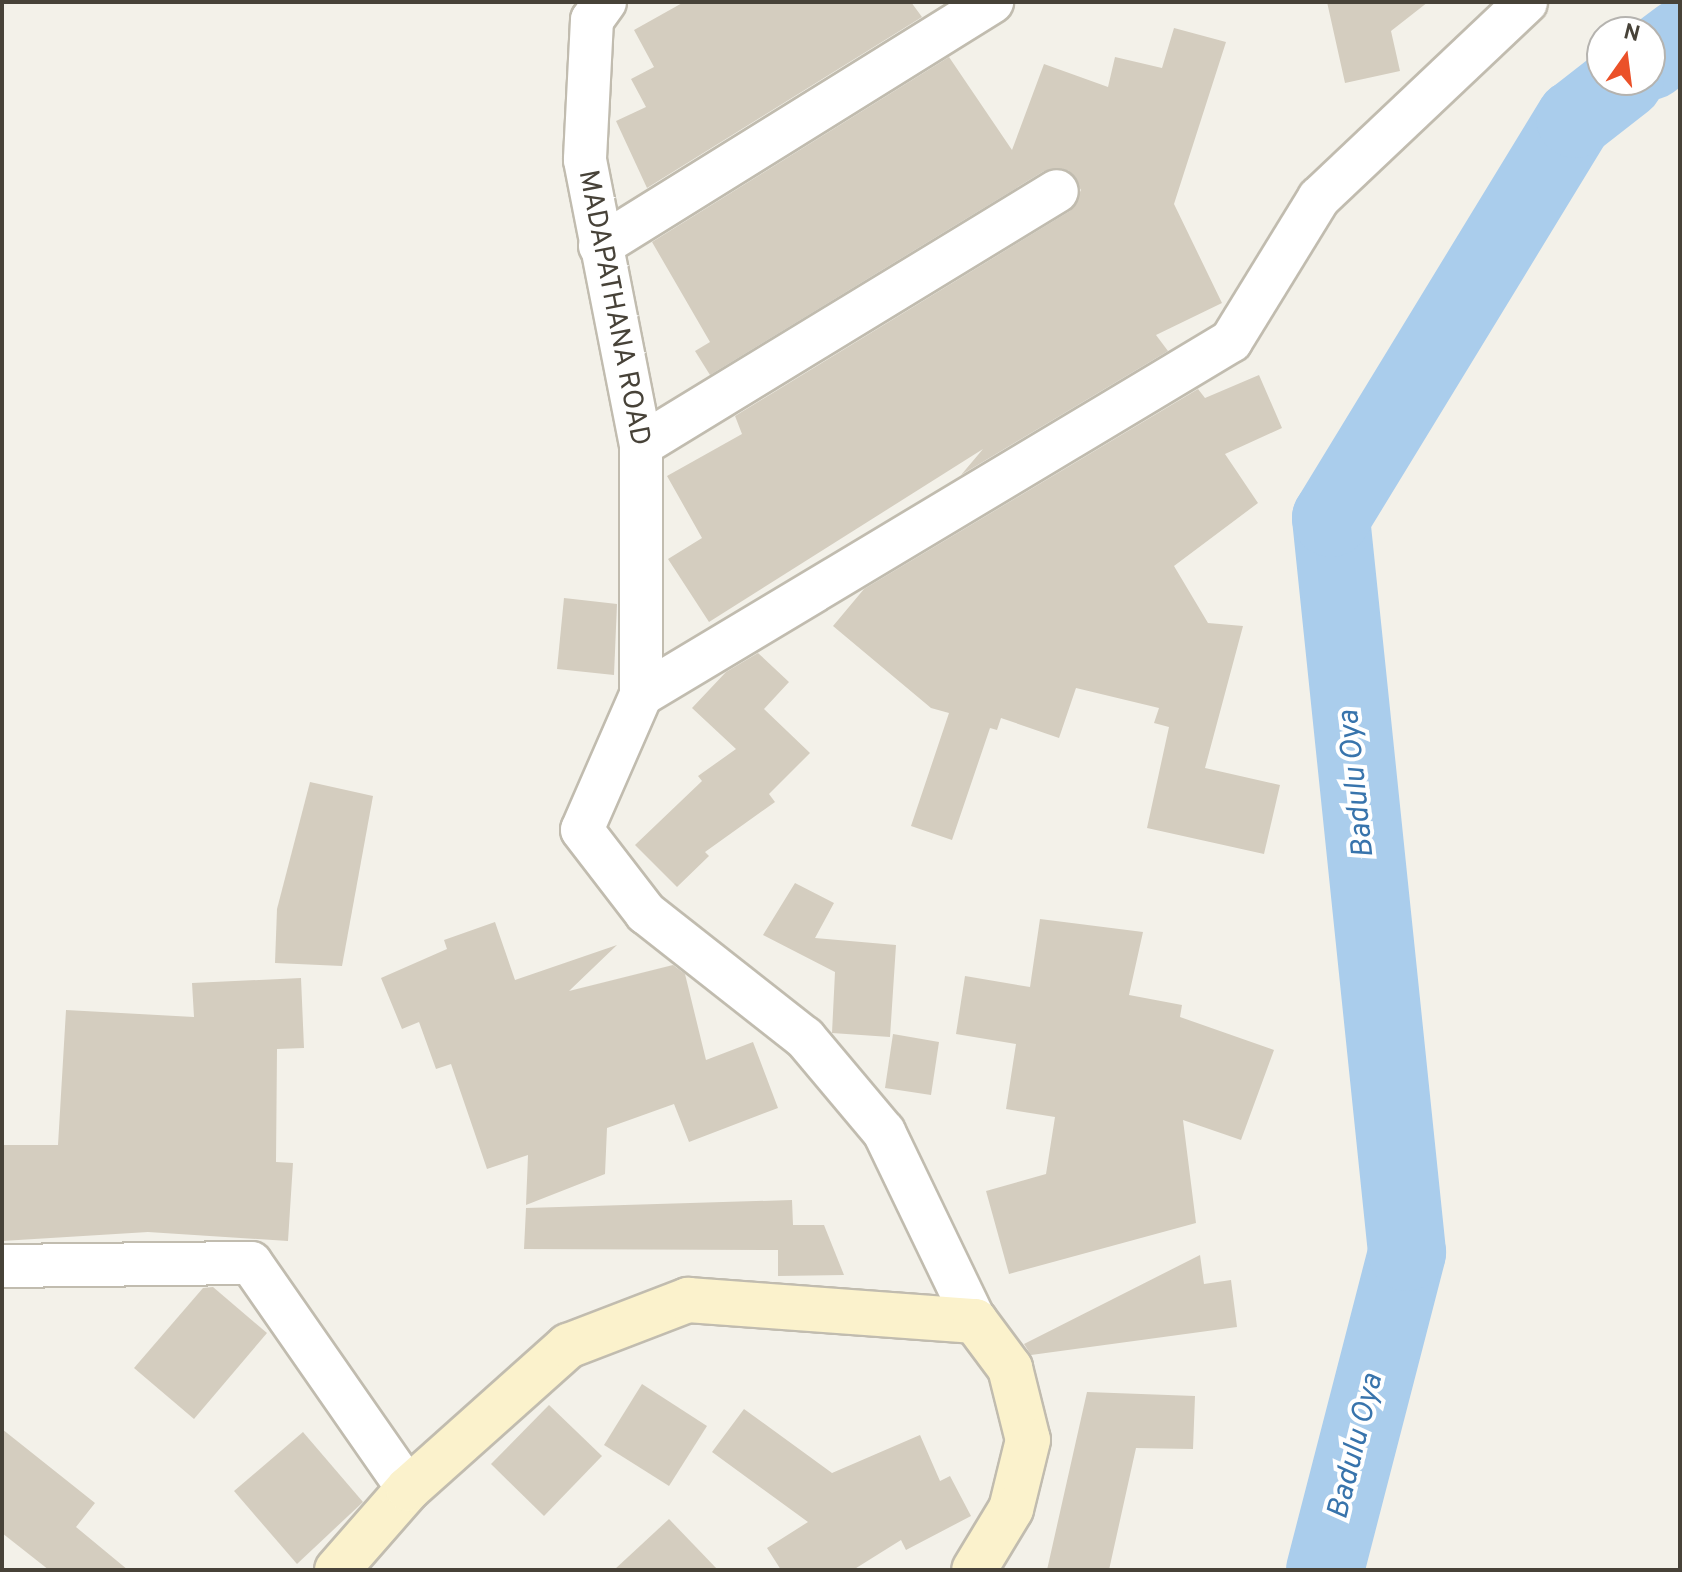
<!DOCTYPE html>
<html>
<head>
<meta charset="utf-8">
<style>
	body { margin:0 }
	#map { position:relative; width:1682px; height:1572px; overflow:hidden; background:#f3f1e9; font-family:Overpass,sans-serif }
	div>[style] { position:absolute }
	.river>* { height:78px; margin:-39px; padding:0 39px; transform-origin:39px; border-radius:39px; background:#aacdec }
	.building>* { inset:0; background:#d4cdbf }
	.roads { filter:drop-shadow(2px 0 #c1bcaf) drop-shadow(-2px 0 #c1bcaf) drop-shadow(0 2px #c1bcaf) drop-shadow(0 -2px #c1bcaf) }
	.street>* { height:42px; margin:-21px; padding:0 21px; transform-origin:21px; border-radius:21px; background:#fff }
	.secondary>* { height:44px; margin:-22px; padding:0 22px; transform-origin:22px; border-radius:22px; background:#fbf2cc }
	span { translate:-50% -50%; white-space:nowrap; text-align:center; line-height:1.15; -webkit-text-stroke:8px #fff; paint-order:stroke }
	.street-label { font-size:28px; color:#474238 }
	.water-label { font-size:30px; color:#3874ac; font-style:italic }
	.frame { position:absolute; inset:0; border:4px solid #474238; pointer-events:none }
	.north { position:absolute; left:1586px; top:16px; width:80px; height:80px; box-sizing:border-box; background:#fff; border:2px solid #b5b3af; border-radius:50%; rotate:14deg; font-size:22px; font-weight:700; line-height:32px; text-align:center; color:#474238 }
	.north::after { content:''; display:block; margin:auto; width:28px; height:36px; background:#eb5129; clip-path:polygon(50% 0,100% 100%,50% 72%,0 100%) }
</style>
</head>
<body>
<div id="map">
	<div class="river">
		<i style="left:1650px;top:61px;width:38px;rotate:-37deg"></i>
		<i style="left:1325px;top:1570px;width:328px;rotate:-75.5deg"></i>
		<i style="left:1407px;top:1252px;width:738px;rotate:-95.91deg"></i>
		<i style="left:1331px;top:518px;width:468px;rotate:-58.6deg"></i>
		<i style="left:1575px;top:119px;width:63px;rotate:-38deg"></i>
	</div>
	<div class="building">
		<i style="clip-path:polygon(684px 2px,911px 2px,922px 17px,647px 188px,616px 121px,646px 107px,631px 79px,654px 67px,634px 30px)"></i>
		<i style="clip-path:polygon(1327px 2px,1428px 2px,1391px 31px,1400px 71px,1345px 83px)"></i>
		<i style="clip-path:polygon(1174px 28px,1226px 42px,1174px 204px,1222px 303px,1156px 335px,1168px 351px,961px 475px,983px 449px,709px 622px,668px 559px,702px 538px,667px 476px,742px 434px,735px 416px,1070px 211px,1081px 190px,1068px 170px,1044px 171px,710px 375px,695px 351px,710px 342px,652px 242px,949px 57px,1012px 150px,1044px 64px,1108px 87px,1115px 57px,1162px 68px)"></i>
		<i style="clip-path:polygon(1259px 375px,1282px 428px,1225px 454px,1258px 503px,1174px 566px,1208px 623px,1243px 626px,1205px 768px,1280px 785px,1264px 854px,1147px 828px,1169px 727px,1154px 723px,1159px 708px,1076px 688px,1059px 738px,1001px 718px,997px 730px,990px 728px,952px 840px,911px 826px,949px 713px,931px 708px,833px 626px,864px 589px,1198px 389px,1205px 398px)"></i>
		<i style="clip-path:polygon(564px 598px,617px 604px,614px 675px,557px 669px)"></i>
		<i style="clip-path:polygon(758px 653px,789px 682px,764px 709px,810px 753px,769px 794px,775px 802px,705px 852px,709px 856px,677px 887px,635px 845px,702px 781px,698px 776px,736px 749px,692px 708px,726px 672px)"></i>
		<i style="clip-path:polygon(310px 782px,373px 796px,342px 966px,275px 963px,277px 909px)"></i>
		<i style="clip-path:polygon(795px 883px,834px 903px,815px 938px,896px 945px,890px 1037px,832px 1033px,835px 972px,763px 935px)"></i>
		<i style="clip-path:polygon(1040px 919px,1143px 932px,1129px 995px,1182px 1005px,1180px 1017px,1274px 1050px,1241px 1140px,1183px 1120px,1196px 1223px,1009px 1274px,986px 1191px,1046px 1174px,1055px 1117px,1006px 1109px,1016px 1044px,956px 1034px,965px 976px,1030px 987px)"></i>
		<i style="clip-path:polygon(495px 922px,515px 980px,617px 945px,569px 991px,673px 965px,685px 974px,706px 1060px,753px 1042px,778px 1108px,689px 1142px,674px 1104px,607px 1128px,605px 1174px,526px 1205px,528px 1155px,487px 1169px,451px 1064px,436px 1069px,419px 1022px,402px 1029px,381px 978px,447px 949px,444px 940px)"></i>
		<i style="clip-path:polygon(301px 978px,304px 1048px,277px 1049px,276px 1162px,293px 1163px,288px 1241px,148px 1232px,2px 1241px,2px 1145px,58px 1145px,66px 1010px,194px 1017px,192px 983px)"></i>
		<i style="clip-path:polygon(893px 1034px,939px 1042px,931px 1095px,885px 1088px)"></i>
		<i style="clip-path:polygon(792px 1200px,793px 1225px,824px 1225px,844px 1275px,778px 1276px,778px 1250px,524px 1249px,526px 1208px)"></i>
		<i style="clip-path:polygon(1200px 1255px,1204px 1284px,1231px 1280px,1237px 1327px,1031px 1355px,1024px 1344px)"></i>
		<i style="clip-path:polygon(213px 1287px,267px 1333px,194px 1419px,134px 1368px,203px 1288px)"></i>
		<i style="clip-path:polygon(642px 1384px,707px 1426px,669px 1486px,604px 1445px)"></i>
		<i style="clip-path:polygon(1087px 1392px,1195px 1396px,1193px 1449px,1136px 1448px,1109px 1570px,1047px 1570px)"></i>
		<i style="clip-path:polygon(549px 1405px,602px 1456px,544px 1516px,491px 1464px)"></i>
		<i style="clip-path:polygon(744px 1409px,832px 1473px,920px 1435px,940px 1481px,950px 1476px,971px 1516px,906px 1550px,901px 1540px,853px 1570px,781px 1570px,767px 1548px,808px 1522px,712px 1452px)"></i>
		<i style="clip-path:polygon(2px 1429px,95px 1503px,76px 1527px,128px 1570px,49px 1570px,2px 1533px)"></i>
		<i style="clip-path:polygon(303px 1432px,363px 1502px,297px 1564px,234px 1491px)"></i>
		<i style="clip-path:polygon(669px 1519px,718px 1570px,614px 1570px)"></i>
	</div>
	<div class="roads">
		<div class="street">
			<i style="left:605px;top:2px;width:22px;rotate:126deg"></i>
			<i style="left:592px;top:20px;width:140px;rotate:92.9deg"></i>
			<i style="left:585px;top:160px;width:290px;rotate:78.9deg"></i>
			<i style="left:641px;top:445px;width:250px;rotate:90deg"></i>
			<i style="left:641px;top:695px;width:147px;rotate:113.6deg"></i>
			<i style="left:582px;top:830px;width:105px;rotate:52.4deg"></i>
			<i style="left:646px;top:913px;width:202px;rotate:38.2deg"></i>
			<i style="left:805px;top:1038px;width:123px;rotate:50deg"></i>
			<i style="left:884px;top:1132px;width:210px;rotate:64.3deg"></i>
			<i style="left:600px;top:246px;width:462px;rotate:-31.9deg"></i>
			<i style="left:641px;top:445px;width:487px;rotate:-31.4deg"></i>
			<i style="left:641px;top:695px;width:688px;rotate:-30.96deg"></i>
			<i style="left:1231px;top:341px;width:168px;rotate:-58.4deg"></i>
			<i style="left:1319px;top:198px;width:285px;rotate:-43.4deg"></i>
			<i style="left:2px;top:1266px;width:249px;rotate:-0.7deg"></i>
			<i style="left:251px;top:1263px;width:275px;rotate:55.2deg"></i>
		</div>
		<div class="secondary">
			<i style="left:337px;top:1570px;width:108px;rotate:-48.8deg"></i>
			<i style="left:408px;top:1489px;width:215px;rotate:-41.8deg"></i>
			<i style="left:568px;top:1346px;width:129px;rotate:-21deg"></i>
			<i style="left:688px;top:1300px;width:288px;rotate:4.2deg"></i>
			<i style="left:975px;top:1321px;width:59px;rotate:53.3deg"></i>
			<i style="left:1010px;top:1368px;width:74px;rotate:76deg"></i>
			<i style="left:1028px;top:1440px;width:71px;rotate:103.8deg"></i>
			<i style="left:1011px;top:1509px;width:71px;rotate:121.2deg"></i>
		</div>
	</div>
	<div class="street-label">
		<span style="left:613px;top:308px;rotate:79deg">MADAPATHANA ROAD</span>
	</div>
	<div class="water-label">
		<span style="left:1358px;top:784px;rotate:-96deg">Badulu Oya</span>
		<span style="left:1357px;top:1447px;rotate:-76deg">Badulu Oya</span>
	</div>
	<div class="frame"></div>
	<div class="north">N</div>
</div>
</body>
</html>
